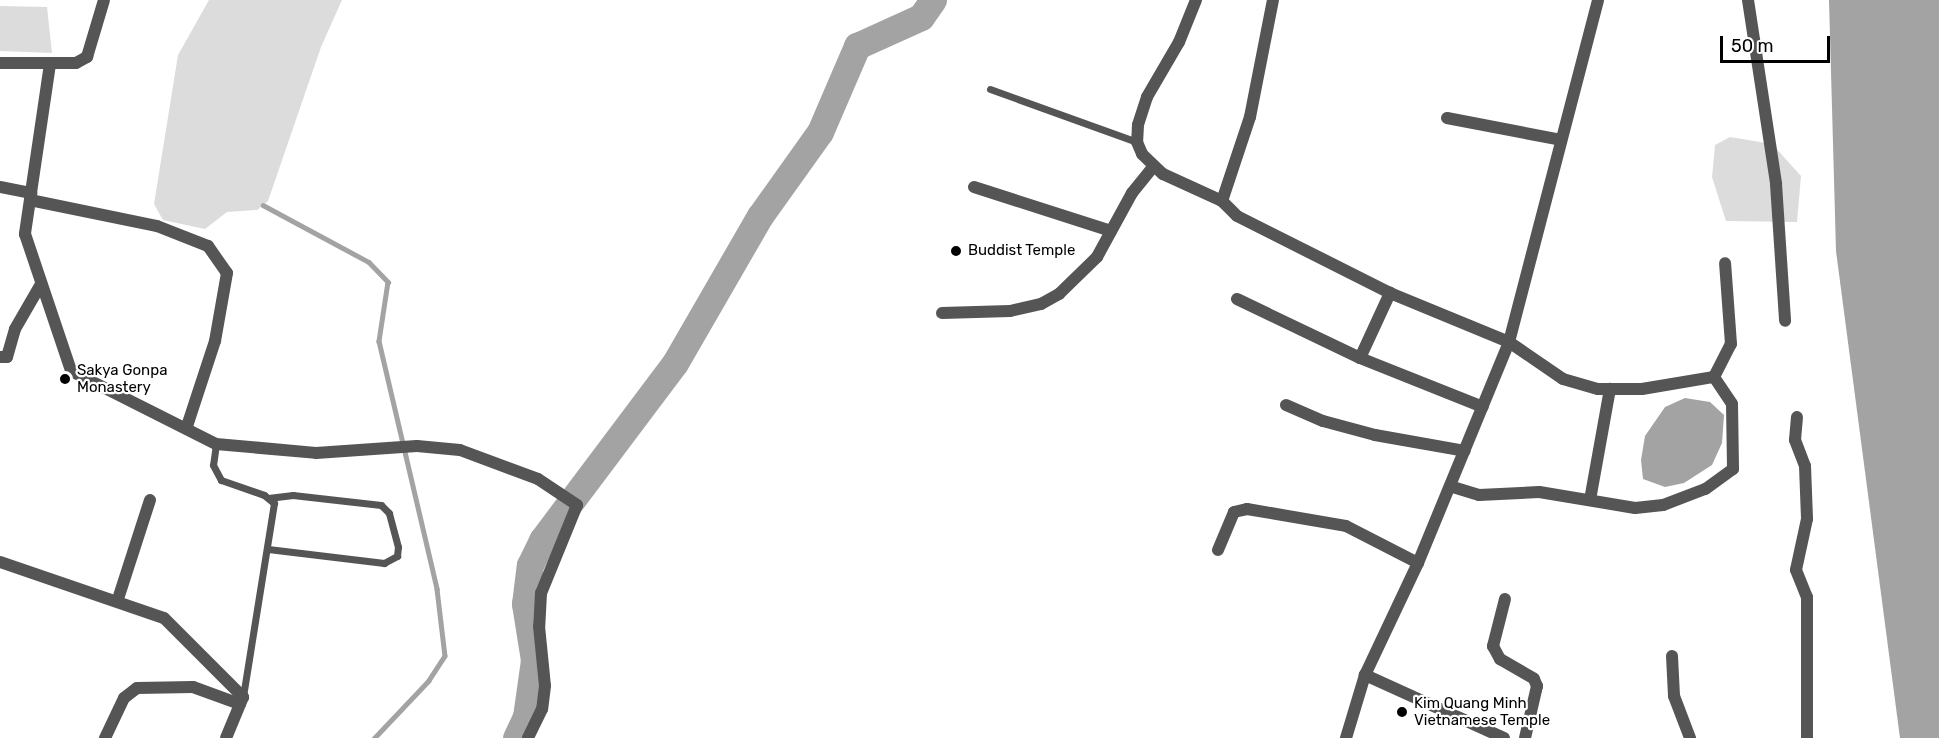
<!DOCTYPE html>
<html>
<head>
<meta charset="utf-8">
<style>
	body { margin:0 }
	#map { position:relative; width:1939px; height:738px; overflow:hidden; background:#fff; font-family:Rubik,sans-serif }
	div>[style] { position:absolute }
	.green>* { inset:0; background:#dcdcdc }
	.water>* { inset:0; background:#a3a3a3 }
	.stream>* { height:4.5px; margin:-2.25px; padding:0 2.25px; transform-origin:2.25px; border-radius:2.25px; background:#a3a3a3 }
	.river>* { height:27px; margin:-13.5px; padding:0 13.5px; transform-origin:13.5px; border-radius:13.5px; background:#a3a3a3 }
	.service>* { height:7px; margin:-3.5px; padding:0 3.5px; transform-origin:3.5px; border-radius:3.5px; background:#555 }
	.minor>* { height:12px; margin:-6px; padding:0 6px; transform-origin:6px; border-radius:6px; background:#555 }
	.dots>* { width:16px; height:16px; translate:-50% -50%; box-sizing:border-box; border:3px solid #fff; border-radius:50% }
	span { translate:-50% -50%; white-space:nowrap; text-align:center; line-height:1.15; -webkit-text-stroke:4.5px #fff; paint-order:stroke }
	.poi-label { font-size:15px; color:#000 }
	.left { translate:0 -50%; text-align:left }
	.scale { position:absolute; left:1720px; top:36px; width:110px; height:27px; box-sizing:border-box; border:3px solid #000; border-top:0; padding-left:8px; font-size:18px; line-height:21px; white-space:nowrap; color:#000; -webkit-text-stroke:4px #fff; paint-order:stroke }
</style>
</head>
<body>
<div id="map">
	<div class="green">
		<i style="clip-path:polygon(209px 0,342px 0,321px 47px,268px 201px,257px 210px,227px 212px,205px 229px,163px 220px,154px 204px,178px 55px)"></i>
		<i style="clip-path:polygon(0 6px,47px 7px,52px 53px,0 51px)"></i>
		<i style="clip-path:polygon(1730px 137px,1772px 144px,1801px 176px,1797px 222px,1726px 221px,1712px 177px,1715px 145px)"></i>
	</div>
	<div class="water">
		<i style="clip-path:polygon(1829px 0,1939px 0,1939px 738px,1900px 738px,1836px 251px)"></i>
		<i style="clip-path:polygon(1685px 398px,1710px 402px,1724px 415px,1722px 443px,1712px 465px,1684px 483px,1665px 487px,1643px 479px,1641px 460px,1645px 436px,1665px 407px)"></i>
	</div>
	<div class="stream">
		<i style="left:263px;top:205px;width:120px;rotate:28.3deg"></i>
		<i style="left:369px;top:262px;width:28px;rotate:46deg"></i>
		<i style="left:388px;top:282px;width:60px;rotate:98.7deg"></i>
		<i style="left:379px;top:341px;width:255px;rotate:76.8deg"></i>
		<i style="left:437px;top:589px;width:67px;rotate:83.2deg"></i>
		<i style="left:445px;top:656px;width:30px;rotate:123deg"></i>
		<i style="left:429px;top:681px;width:79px;rotate:133.5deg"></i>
	</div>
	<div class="river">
		<i style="left:516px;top:738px;width:23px;rotate:-65deg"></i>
		<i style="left:526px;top:717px;width:58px;rotate:-82deg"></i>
		<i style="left:534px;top:660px;width:57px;rotate:-99.1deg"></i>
		<i style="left:525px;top:604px;width:39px;rotate:-83deg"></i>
		<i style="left:530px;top:565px;width:28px;rotate:-64deg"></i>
		<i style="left:542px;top:540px;width:221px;rotate:-53.1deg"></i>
		<i style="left:675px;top:363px;width:170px;rotate:-60deg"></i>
		<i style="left:760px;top:216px;width:103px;rotate:-54.5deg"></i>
		<i style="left:820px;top:132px;width:94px;rotate:-66.7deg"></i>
		<i style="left:857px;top:46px;width:70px;rotate:-24.4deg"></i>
		<i style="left:921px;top:17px;width:21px;rotate:-55deg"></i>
	</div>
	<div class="service">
		<i style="left:990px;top:89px;width:156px;rotate:19.8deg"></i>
		<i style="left:216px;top:444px;width:21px;rotate:98deg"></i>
		<i style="left:213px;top:465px;width:17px;rotate:62deg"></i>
		<i style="left:221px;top:480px;width:46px;rotate:19.2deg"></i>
		<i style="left:264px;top:495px;width:13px;rotate:39deg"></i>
		<i style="left:274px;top:503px;width:196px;rotate:99.1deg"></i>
		<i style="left:268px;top:549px;width:117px;rotate:6.9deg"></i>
		<i style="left:384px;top:563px;width:15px;rotate:-28deg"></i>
		<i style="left:397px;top:556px;width:9px;rotate:-84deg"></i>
		<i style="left:398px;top:547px;width:35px;rotate:-105deg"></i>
		<i style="left:389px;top:513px;width:11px;rotate:-135deg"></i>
		<i style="left:381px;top:505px;width:89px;rotate:-173.5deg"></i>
		<i style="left:293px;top:495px;width:23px;rotate:173deg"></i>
	</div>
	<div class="minor">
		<i style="left:1196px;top:0;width:45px;rotate:112deg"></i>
		<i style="left:1179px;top:42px;width:64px;rotate:120.2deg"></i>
		<i style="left:1147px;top:97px;width:29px;rotate:108deg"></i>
		<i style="left:1138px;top:125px;width:17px;rotate:93deg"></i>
		<i style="left:1137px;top:142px;width:13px;rotate:67deg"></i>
		<i style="left:1142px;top:154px;width:29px;rotate:44deg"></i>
		<i style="left:1163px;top:174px;width:65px;rotate:24.6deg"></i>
		<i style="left:1222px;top:201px;width:21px;rotate:45deg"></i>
		<i style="left:1237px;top:216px;width:171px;rotate:26.7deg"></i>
		<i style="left:1390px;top:293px;width:129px;rotate:22.4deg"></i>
		<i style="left:1509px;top:342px;width:65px;rotate:34.4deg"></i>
		<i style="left:1563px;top:379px;width:36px;rotate:16deg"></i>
		<i style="left:1598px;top:389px;width:44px"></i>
		<i style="left:1642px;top:389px;width:73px;rotate:-9.5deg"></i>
		<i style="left:1714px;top:377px;width:32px;rotate:56deg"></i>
		<i style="left:1732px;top:404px;width:65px;rotate:89.1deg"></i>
		<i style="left:1733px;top:469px;width:34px;rotate:144deg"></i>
		<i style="left:1705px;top:489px;width:45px;rotate:159.1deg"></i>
		<i style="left:1663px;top:505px;width:28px;rotate:174deg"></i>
		<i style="left:1635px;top:508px;width:97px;rotate:-170.5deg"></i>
		<i style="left:1539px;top:492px;width:60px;rotate:177.1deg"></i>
		<i style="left:1479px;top:495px;width:30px;rotate:-163deg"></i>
		<i style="left:1748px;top:0;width:186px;rotate:81.3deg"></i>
		<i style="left:1776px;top:184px;width:137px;rotate:86.2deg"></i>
		<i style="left:0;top:63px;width:76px"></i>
		<i style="left:76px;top:63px;width:13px;rotate:-29deg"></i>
		<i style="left:87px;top:57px;width:59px;rotate:-73.4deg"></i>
		<i style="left:50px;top:64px;width:172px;rotate:98.4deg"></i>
		<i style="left:25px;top:234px;width:145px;rotate:71.4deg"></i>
		<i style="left:71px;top:371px;width:162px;rotate:26.7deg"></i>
		<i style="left:216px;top:444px;width:100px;rotate:5.1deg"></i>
		<i style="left:316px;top:453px;width:101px;rotate:-4deg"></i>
		<i style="left:417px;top:446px;width:43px;rotate:5.3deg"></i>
		<i style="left:460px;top:450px;width:83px;rotate:20.4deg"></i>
		<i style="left:538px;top:479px;width:47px;rotate:33.7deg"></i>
		<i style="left:577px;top:505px;width:95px;rotate:112.2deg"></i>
		<i style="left:541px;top:593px;width:33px;rotate:93deg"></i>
		<i style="left:539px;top:626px;width:60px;rotate:84.3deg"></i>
		<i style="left:545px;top:686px;width:23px;rotate:97deg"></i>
		<i style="left:542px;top:709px;width:32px;rotate:116deg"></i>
		<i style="left:1447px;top:118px;width:116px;rotate:10.9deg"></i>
		<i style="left:0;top:187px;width:32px;rotate:11deg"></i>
		<i style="left:974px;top:187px;width:144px;rotate:17.8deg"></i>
		<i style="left:30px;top:200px;width:130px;rotate:11.6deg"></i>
		<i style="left:157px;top:226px;width:55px;rotate:21.4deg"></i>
		<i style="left:208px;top:246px;width:33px;rotate:55deg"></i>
		<i style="left:227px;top:273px;width:69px;rotate:100deg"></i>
		<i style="left:215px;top:341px;width:89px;rotate:108.2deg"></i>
		<i style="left:1222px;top:201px;width:89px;rotate:-71.6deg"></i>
		<i style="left:1250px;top:117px;width:119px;rotate:-78.9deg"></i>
		<i style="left:1237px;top:299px;width:136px;rotate:25.6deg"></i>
		<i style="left:1360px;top:358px;width:132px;rotate:21.7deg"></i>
		<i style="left:942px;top:313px;width:68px;rotate:-1.7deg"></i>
		<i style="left:1010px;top:311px;width:32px;rotate:-13deg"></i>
		<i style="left:1041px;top:304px;width:21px;rotate:-29deg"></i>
		<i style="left:1059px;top:294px;width:53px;rotate:-44.2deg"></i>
		<i style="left:1097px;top:257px;width:73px;rotate:-61.3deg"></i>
		<i style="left:1132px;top:193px;width:35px;rotate:-51deg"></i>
		<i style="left:0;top:357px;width:7px"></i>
		<i style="left:7px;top:357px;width:29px;rotate:-74deg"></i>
		<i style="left:15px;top:329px;width:52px;rotate:-60deg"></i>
		<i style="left:1360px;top:358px;width:72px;rotate:-65.2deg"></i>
		<i style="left:1714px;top:377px;width:37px;rotate:-63deg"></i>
		<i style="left:1731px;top:344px;width:81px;rotate:-94.2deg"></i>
		<i style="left:1286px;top:405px;width:40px;rotate:23.4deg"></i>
		<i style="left:1323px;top:421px;width:54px;rotate:15.1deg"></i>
		<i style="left:1375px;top:435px;width:91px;rotate:10.1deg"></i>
		<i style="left:1797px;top:417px;width:23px;rotate:95deg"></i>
		<i style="left:1795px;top:440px;width:28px;rotate:69deg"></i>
		<i style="left:1805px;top:466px;width:53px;rotate:87.8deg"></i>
		<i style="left:1807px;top:519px;width:52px;rotate:102.2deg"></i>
		<i style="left:1796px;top:570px;width:29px;rotate:68deg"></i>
		<i style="left:1807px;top:597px;width:141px;rotate:90deg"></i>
		<i style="left:1590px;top:500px;width:113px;rotate:-79.8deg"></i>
		<i style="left:1218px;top:550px;width:41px;rotate:-67.2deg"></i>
		<i style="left:1234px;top:512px;width:13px;rotate:-13deg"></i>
		<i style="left:1247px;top:509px;width:100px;rotate:9.7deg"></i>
		<i style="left:1346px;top:526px;width:81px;rotate:27.2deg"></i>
		<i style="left:0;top:562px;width:173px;rotate:18.9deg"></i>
		<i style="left:164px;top:618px;width:112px;rotate:45deg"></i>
		<i style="left:243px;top:697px;width:44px;rotate:112.5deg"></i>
		<i style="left:118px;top:599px;width:104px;rotate:-72.1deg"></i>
		<i style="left:1505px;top:599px;width:49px;rotate:104.3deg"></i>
		<i style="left:1493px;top:646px;width:15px;rotate:62deg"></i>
		<i style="left:1500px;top:659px;width:39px;rotate:30deg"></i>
		<i style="left:1534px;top:679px;width:8px;rotate:67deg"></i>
		<i style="left:1537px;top:686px;width:53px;rotate:103deg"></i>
		<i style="left:1672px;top:656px;width:40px;rotate:87.1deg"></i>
		<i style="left:1674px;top:696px;width:45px;rotate:69.1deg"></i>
		<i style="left:105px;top:738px;width:44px;rotate:-64.6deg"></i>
		<i style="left:124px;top:698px;width:16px;rotate:-38deg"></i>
		<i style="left:137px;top:688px;width:56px;rotate:-1deg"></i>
		<i style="left:193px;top:687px;width:50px;rotate:19.9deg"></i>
		<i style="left:1346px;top:738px;width:66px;rotate:-73.2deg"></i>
		<i style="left:1504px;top:738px;width:153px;rotate:-155.6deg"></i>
		<i style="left:1365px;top:675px;width:124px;rotate:-64.7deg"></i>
		<i style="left:1418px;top:563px;width:239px;rotate:-67.6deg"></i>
		<i style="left:1509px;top:342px;width:353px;rotate:-75.4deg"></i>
	</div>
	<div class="dots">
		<i style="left:956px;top:251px;background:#000"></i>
		<i style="left:65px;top:379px;background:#000"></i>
		<i style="left:1402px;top:712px;background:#000"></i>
	</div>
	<div class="poi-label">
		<span class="left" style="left:968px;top:251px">Buddist Temple</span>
		<span class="left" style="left:77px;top:379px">Sakya Gonpa<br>Monastery</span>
		<span class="left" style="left:1414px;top:712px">Kim Quang Minh<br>Vietnamese Temple</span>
	</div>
	<div class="scale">50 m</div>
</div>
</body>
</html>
